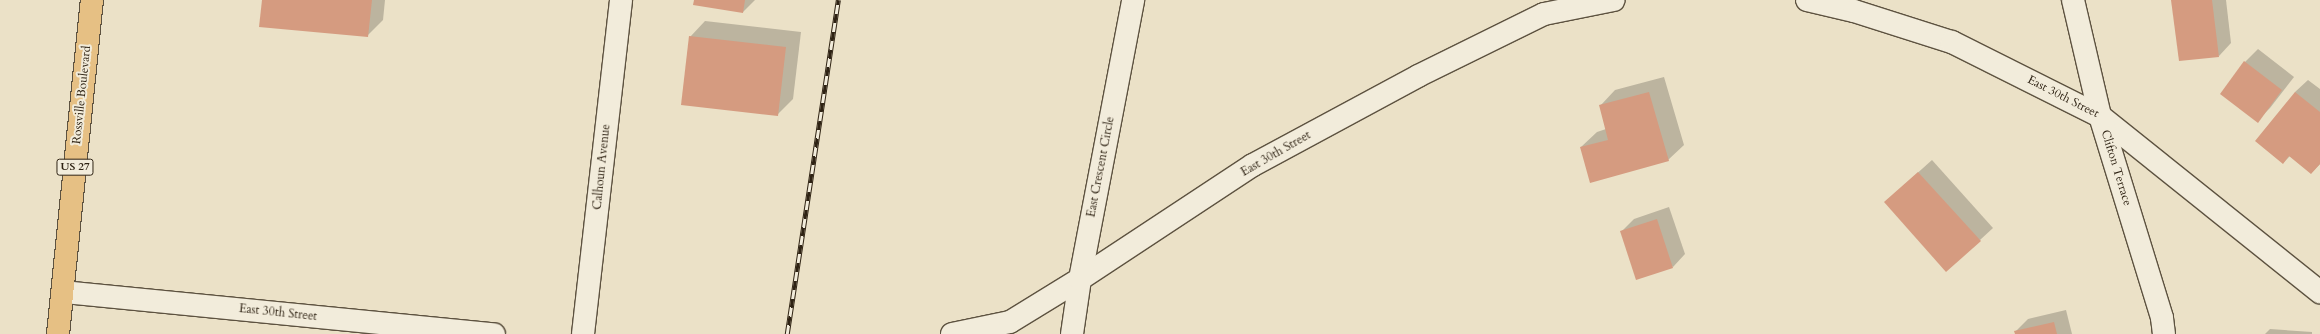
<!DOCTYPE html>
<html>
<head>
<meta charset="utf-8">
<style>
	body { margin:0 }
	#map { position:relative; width:2320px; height:334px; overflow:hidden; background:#ebe1c7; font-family:Cardo,serif }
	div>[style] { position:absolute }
	.shadow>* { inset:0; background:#0003 }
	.building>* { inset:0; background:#d59b80 }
	.roads { filter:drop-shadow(1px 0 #5d5240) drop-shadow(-1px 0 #5d5240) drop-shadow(0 1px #5d5240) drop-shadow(0 -1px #5d5240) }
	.minor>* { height:22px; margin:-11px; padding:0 11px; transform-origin:11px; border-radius:11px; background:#f2ecdb }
	.highway>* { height:22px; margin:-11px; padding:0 11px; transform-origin:11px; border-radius:11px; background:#e6c084 }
	.rail>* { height:4.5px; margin-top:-2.25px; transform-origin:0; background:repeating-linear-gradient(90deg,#f2ecdb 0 9px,#2e2213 0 18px); box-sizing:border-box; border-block:1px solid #2e2213 }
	span { translate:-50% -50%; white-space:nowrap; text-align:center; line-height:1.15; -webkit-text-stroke:4px #f2ecdb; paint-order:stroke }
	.shield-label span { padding:1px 3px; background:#f2ecdb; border:1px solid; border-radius:3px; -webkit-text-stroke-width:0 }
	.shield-label { font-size:11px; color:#2e2213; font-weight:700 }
	.street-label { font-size:12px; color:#2e2213 }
</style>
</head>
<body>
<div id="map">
	<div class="shadow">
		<i style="clip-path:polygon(263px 0,385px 0,383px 20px,368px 35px)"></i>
		<i style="clip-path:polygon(695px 0,755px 0,743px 12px)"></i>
		<i style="clip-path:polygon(2172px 0,2226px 0,2231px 43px,2219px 56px)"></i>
		<i style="clip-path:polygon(705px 21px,801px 32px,793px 99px,777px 115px,690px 37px)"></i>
		<i style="clip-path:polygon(2258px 49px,2294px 77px,2270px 108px,2257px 121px,2245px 62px)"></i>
		<i style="clip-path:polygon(1664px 77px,1684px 145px,1668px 160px,1581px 147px,1597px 132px,1606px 129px,1600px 106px,1615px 90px)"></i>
		<i style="clip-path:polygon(2308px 80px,2320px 89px,2320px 164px,2311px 173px,2290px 156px,2283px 163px,2295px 92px)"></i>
		<i style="clip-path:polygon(1932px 160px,1993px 228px,1980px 240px,1885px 202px)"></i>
		<i style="clip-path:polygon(1669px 207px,1685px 254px,1673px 267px,1621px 232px,1634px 219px)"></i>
		<i style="clip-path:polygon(2066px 310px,2072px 334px,2016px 334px,2015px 332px,2028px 319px)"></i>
		<i style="clip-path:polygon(2270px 329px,2312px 332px,2312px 334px,2265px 334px)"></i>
	</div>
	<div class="building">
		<i style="clip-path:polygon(262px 0,372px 0,368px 37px,259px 27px)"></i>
		<i style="clip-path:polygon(694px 0,745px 0,743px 13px,693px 5px)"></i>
		<i style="clip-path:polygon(2171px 0,2212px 0,2219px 57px,2179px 61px)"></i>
		<i style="clip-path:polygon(689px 36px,786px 47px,778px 116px,681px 105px)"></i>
		<i style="clip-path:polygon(2244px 61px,2282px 90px,2258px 123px,2220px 94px)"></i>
		<i style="clip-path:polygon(1649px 92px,1669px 161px,1590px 183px,1580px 147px,1608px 140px,1599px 105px)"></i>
		<i style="clip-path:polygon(2295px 92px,2320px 112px,2320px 164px,2311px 174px,2289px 156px,2283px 164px,2255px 141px)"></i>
		<i style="clip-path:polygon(1918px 172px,1981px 241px,1946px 272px,1884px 202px)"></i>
		<i style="clip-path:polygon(1657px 219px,1673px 268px,1636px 280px,1620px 231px)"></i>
		<i style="clip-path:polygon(2054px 322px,2057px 334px,2015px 334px,2014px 331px)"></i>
	</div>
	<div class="roads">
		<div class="minor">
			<i style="left:1807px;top:0;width:48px;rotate:13.2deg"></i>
			<i style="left:1854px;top:11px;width:103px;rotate:17.6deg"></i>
			<i style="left:1952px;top:42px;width:165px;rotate:26.6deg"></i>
			<i style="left:2100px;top:116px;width:282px;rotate:38.7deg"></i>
			<i style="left:2073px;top:0;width:119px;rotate:76.9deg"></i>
			<i style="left:2100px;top:116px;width:211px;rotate:72.9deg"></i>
			<i style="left:2162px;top:318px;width:16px;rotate:83deg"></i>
			<i style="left:63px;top:292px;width:433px;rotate:5.6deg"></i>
			<i style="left:583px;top:334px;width:336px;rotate:-83.5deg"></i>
			<i style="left:952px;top:334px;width:59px;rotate:-11.7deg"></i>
			<i style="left:1010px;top:322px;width:82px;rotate:-31.6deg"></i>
			<i style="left:1080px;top:279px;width:207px;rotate:-33.4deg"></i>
			<i style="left:1253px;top:165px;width:187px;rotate:-28.3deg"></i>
			<i style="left:1418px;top:76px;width:140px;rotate:-26.2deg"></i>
			<i style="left:1544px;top:14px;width:71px;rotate:-11.3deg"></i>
			<i style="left:1072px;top:334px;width:56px;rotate:-81.7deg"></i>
			<i style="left:1080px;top:279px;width:284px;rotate:-79.2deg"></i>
		</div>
		<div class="highway">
			<i style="left:58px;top:334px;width:336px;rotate:-84.2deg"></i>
		</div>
	</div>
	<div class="rail">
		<i style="left:787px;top:334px;width:338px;rotate:-81.3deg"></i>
	</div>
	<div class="shield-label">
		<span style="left:75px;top:167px">US 27</span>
	</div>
	<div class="street-label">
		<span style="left:82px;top:95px;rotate:-84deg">Rossville Boulevard</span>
		<span style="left:2063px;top:97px;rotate:27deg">East 30th Street</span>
		<span style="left:1276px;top:154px;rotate:-30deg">East 30th Street</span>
		<span style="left:602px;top:167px;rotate:-84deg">Calhoun Avenue</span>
		<span style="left:1101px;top:167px;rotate:-79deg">East Crescent Circle</span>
		<span style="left:2116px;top:168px;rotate:73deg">Clifton Terrace</span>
		<span style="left:278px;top:313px;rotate:6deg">East 30th Street</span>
	</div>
</div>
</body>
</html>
